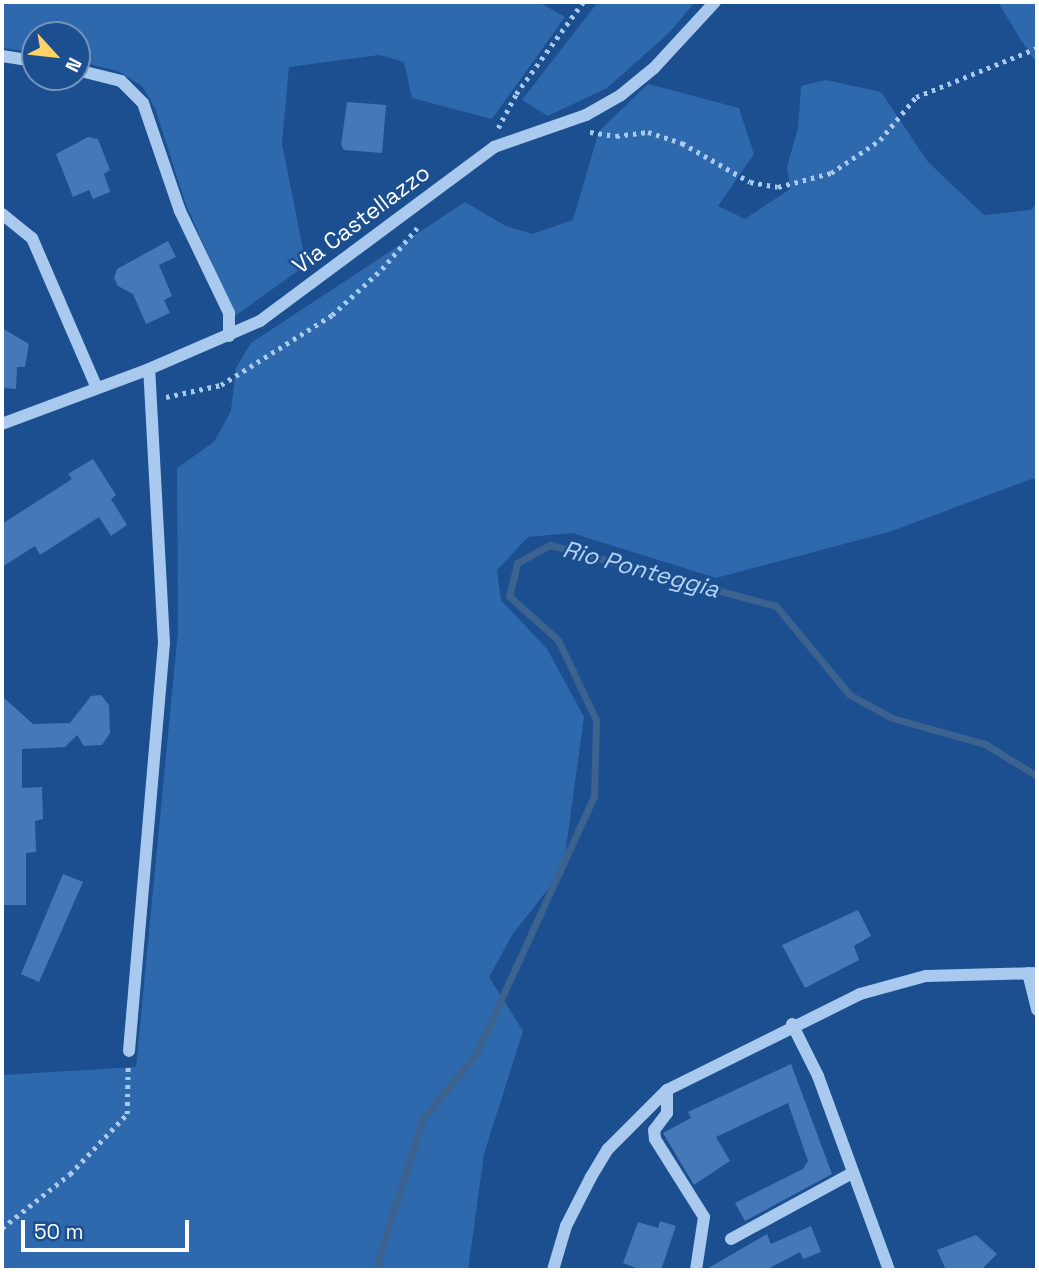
<!DOCTYPE html>
<html>
<head>
<meta charset="utf-8">
<style>
	body { margin:0 }
	#map { position:relative; width:1039px; height:1272px; overflow:hidden; background:#1b4f8f; font-family:"Space Grotesk",sans-serif }
	div>[style] { position:absolute }
	.green>* { inset:0; background:#2e69ad }
	.stream>* { height:7px; margin:-3.5px; padding:0 3.5px; transform-origin:3.5px; border-radius:3.5px; background:#3c6290 }
	.building>* { inset:0; background:#4478b7 }
	.path>* { height:4.5px; margin-top:-2.25px; transform-origin:0; background:repeating-linear-gradient(90deg,#a9c9ee 0 3.5px,transparent 0 8.5px) }
	.minor>* { height:12px; margin:-6px; padding:0 6px; transform-origin:6px; border-radius:6px; background:#a9c9ee }
	span { translate:-50% -50%; white-space:nowrap; text-align:center; line-height:1.15; -webkit-text-stroke:5px #1b4f8f; paint-order:stroke }
	.street-label { font-size:23px; color:#fff }
	.water-label { font-size:24px; color:#b5d3f5; font-style:italic }
	.frame { position:absolute; inset:0; border:4px solid #fff; pointer-events:none }
	.north { position:absolute; left:21px; top:21px; width:70px; height:70px; box-sizing:border-box; background:#1b4f8f; border:2px solid #7695bc; border-radius:50%; rotate:117deg; font-size:19px; font-weight:700; line-height:28px; text-align:center; color:#fff }
	.north::after { content:''; display:block; margin:auto; width:24px; height:32px; background:#ffd166; clip-path:polygon(50% 0,100% 100%,50% 72%,0 100%) }
	.scale { position:absolute; left:21px; top:1220px; width:168px; height:32px; box-sizing:border-box; border:4px solid #fff; border-top:0; padding-left:9px; font-size:21px; line-height:24px; white-space:nowrap; color:#fff; -webkit-text-stroke:5px #1b4f8f; paint-order:stroke }
</style>
</head>
<body>
<div id="map">
	<div class="green">
		<i style="clip-path:polygon(2px 2px,539px 2px,565px 17px,492px 119px,412px 98px,404px 62px,379px 55px,289px 67px,282px 143px,306px 265px,235px 316px,185px 202px,155px 108px,142px 86px,118px 71px,77px 61px,77px 35px,35px 35px,35px 52px,2px 48px)"></i>
		<i style="clip-path:polygon(598px 2px,695px 2px,669px 33px,607px 88px,548px 116px,522px 100px)"></i>
		<i style="clip-path:polygon(998px 2px,1037px 2px,1037px 64px,1021px 40px)"></i>
		<i style="clip-path:polygon(826px 80px,881px 92px,928px 162px,984px 215px,1031px 210px,1037px 203px,1037px 477px,889px 532px,716px 578px,572px 533px,528px 537px,497px 570px,501px 600px,547px 649px,584px 717px,563px 870px,512px 935px,489px 977px,523px 1031px,484px 1154px,468px 1270px,2px 1270px,2px 1075px,136px 1067px,178px 631px,177px 468px,214px 442px,231px 411px,236px 368px,251px 343px,465px 202px,506px 226px,532px 234px,573px 220px,599px 131px,648px 84px,739px 108px,754px 154px,718px 206px,745px 219px,790px 189px,787px 167px,798px 128px,801px 86px)"></i>
	</div>
	<div class="stream">
		<i style="left:375px;top:1270px;width:159px;rotate:-72.5deg"></i>
		<i style="left:423px;top:1118px;width:83px;rotate:-50.4deg"></i>
		<i style="left:476px;top:1054px;width:284px;rotate:-65.4deg"></i>
		<i style="left:594px;top:796px;width:76px;rotate:-88.5deg"></i>
		<i style="left:596px;top:720px;width:89px;rotate:-115.4deg"></i>
		<i style="left:558px;top:640px;width:66px;rotate:-138.1deg"></i>
		<i style="left:509px;top:596px;width:34px;rotate:-76deg"></i>
		<i style="left:517px;top:563px;width:38px;rotate:-29deg"></i>
		<i style="left:550px;top:545px;width:234px;rotate:15.1deg"></i>
		<i style="left:776px;top:606px;width:116px;rotate:50.3deg"></i>
		<i style="left:850px;top:695px;width:48px;rotate:28.7deg"></i>
		<i style="left:892px;top:718px;width:97px;rotate:15.6deg"></i>
		<i style="left:985px;top:744px;width:61px;rotate:31.6deg"></i>
	</div>
	<div class="building">
		<i style="clip-path:polygon(347px 102px,386px 105px,382px 153px,344px 150px,341px 145px)"></i>
		<i style="clip-path:polygon(88px 137px,98px 139px,110px 170px,104px 174px,110px 192px,93px 199px,89px 190px,73px 197px,56px 154px)"></i>
		<i style="clip-path:polygon(168px 241px,176px 257px,159px 265px,172px 296px,164px 300px,170px 313px,146px 324px,133px 294px,118px 286px,114px 278px,117px 269px)"></i>
		<i style="clip-path:polygon(2px 328px,29px 344px,25px 367px,17px 367px,16px 389px,2px 388px)"></i>
		<i style="clip-path:polygon(93px 459px,116px 495px,111px 499px,127px 525px,111px 536px,99px 517px,40px 555px,35px 546px,2px 567px,2px 524px,72px 479px,68px 474px)"></i>
		<i style="clip-path:polygon(101px 695px,109px 705px,110px 733px,102px 745px,84px 746px,77px 735px,65px 747px,22px 749px,22px 788px,42px 787px,43px 819px,35px 821px,36px 852px,26px 853px,26px 905px,2px 905px,2px 696px,33px 724px,70px 723px,91px 696px)"></i>
		<i style="clip-path:polygon(63px 874px,83px 882px,39px 982px,21px 974px)"></i>
		<i style="clip-path:polygon(858px 910px,871px 936px,854px 946px,859px 960px,805px 988px,782px 945px)"></i>
		<i style="clip-path:polygon(791px 1064px,832px 1174px,745px 1221px,735px 1203px,803px 1169px,808px 1161px,788px 1103px,716px 1137px,730px 1161px,694px 1185px,663px 1133px,691px 1118px,688px 1112px)"></i>
		<i style="clip-path:polygon(660px 1221px,676px 1226px,661px 1270px,641px 1270px,623px 1263px,638px 1222px,658px 1228px)"></i>
		<i style="clip-path:polygon(811px 1226px,821px 1252px,803px 1259px,800px 1252px,766px 1270px,705px 1270px,767px 1234px,771px 1244px)"></i>
		<i style="clip-path:polygon(976px 1235px,997px 1254px,981px 1270px,946px 1270px,937px 1250px)"></i>
	</div>
	<div class="path">
		<i style="left:498px;top:128px;width:38px;rotate:-62deg"></i>
		<i style="left:516px;top:94px;width:114px;rotate:-53.9deg"></i>
		<i style="left:590px;top:132px;width:26px;rotate:9deg"></i>
		<i style="left:616px;top:136px;width:32px;rotate:-7deg"></i>
		<i style="left:648px;top:132px;width:36px;rotate:18deg"></i>
		<i style="left:682px;top:143px;width:78px;rotate:29.8deg"></i>
		<i style="left:750px;top:182px;width:28px;rotate:10deg"></i>
		<i style="left:778px;top:187px;width:55px;rotate:-14.8deg"></i>
		<i style="left:831px;top:173px;width:59px;rotate:-34deg"></i>
		<i style="left:880px;top:140px;width:56px;rotate:-50.1deg"></i>
		<i style="left:916px;top:97px;width:131px;rotate:-22deg"></i>
		<i style="left:166px;top:397px;width:56px;rotate:-12.3deg"></i>
		<i style="left:221px;top:385px;width:131px;rotate:-32.2deg"></i>
		<i style="left:332px;top:315px;width:68px;rotate:-42.6deg"></i>
		<i style="left:382px;top:269px;width:54px;rotate:-49.5deg"></i>
		<i style="left:2px;top:1228px;width:87px;rotate:-38.5deg"></i>
		<i style="left:70px;top:1174px;width:83px;rotate:-46.5deg"></i>
		<i style="left:127px;top:1114px;width:50px;rotate:-88.9deg"></i>
	</div>
	<div class="minor">
		<i style="left:2px;top:56px;width:33px;rotate:9deg"></i>
		<i style="left:77px;top:70px;width:45px;rotate:14deg"></i>
		<i style="left:121px;top:81px;width:31px;rotate:45deg"></i>
		<i style="left:143px;top:103px;width:114px;rotate:71.1deg"></i>
		<i style="left:180px;top:211px;width:113px;rotate:64.3deg"></i>
		<i style="left:229px;top:313px;width:23px;rotate:90deg"></i>
		<i style="left:2px;top:214px;width:38px;rotate:39deg"></i>
		<i style="left:32px;top:238px;width:161px;rotate:66.6deg"></i>
		<i style="left:2px;top:424px;width:157px;rotate:-20.5deg"></i>
		<i style="left:149px;top:369px;width:121px;rotate:-23.4deg"></i>
		<i style="left:260px;top:321px;width:292px;rotate:-36.6deg"></i>
		<i style="left:494px;top:147px;width:97px;rotate:-19.2deg"></i>
		<i style="left:586px;top:115px;width:40px;rotate:-29.7deg"></i>
		<i style="left:621px;top:95px;width:43px;rotate:-39.3deg"></i>
		<i style="left:654px;top:68px;width:90px;rotate:-47.3deg"></i>
		<i style="left:1028px;top:973px;width:38px;rotate:76deg"></i>
		<i style="left:792px;top:1024px;width:58px;rotate:63.4deg"></i>
		<i style="left:818px;top:1076px;width:207px;rotate:69.9deg"></i>
		<i style="left:129px;top:1051px;width:409px;rotate:-85.1deg"></i>
		<i style="left:164px;top:643px;width:274px;rotate:-93.1deg"></i>
		<i style="left:667px;top:1090px;width:23px;rotate:90deg"></i>
		<i style="left:667px;top:1113px;width:21px;rotate:127deg"></i>
		<i style="left:654px;top:1130px;width:9px;rotate:84deg"></i>
		<i style="left:655px;top:1139px;width:92px;rotate:57.9deg"></i>
		<i style="left:704px;top:1217px;width:54px;rotate:98.6deg"></i>
		<i style="left:731px;top:1239px;width:136px;rotate:-28.6deg"></i>
		<i style="left:553px;top:1270px;width:46px;rotate:-73.5deg"></i>
		<i style="left:566px;top:1226px;width:55px;rotate:-63deg"></i>
		<i style="left:591px;top:1177px;width:33px;rotate:-59deg"></i>
		<i style="left:608px;top:1149px;width:83px;rotate:-45deg"></i>
		<i style="left:667px;top:1090px;width:216px;rotate:-26.4deg"></i>
		<i style="left:860px;top:994px;width:68px;rotate:-15.3deg"></i>
		<i style="left:926px;top:976px;width:111px;rotate:-1.5deg"></i>
	</div>
	<div class="street-label">
		<span style="left:361px;top:219px;rotate:-37deg">Via Castellazzo</span>
	</div>
	<div class="water-label">
		<span style="left:641px;top:569px;rotate:15deg">Rio Ponteggia</span>
	</div>
	<div class="frame"></div>
	<div class="north">N</div>
	<div class="scale">50 m</div>
</div>
</body>
</html>
